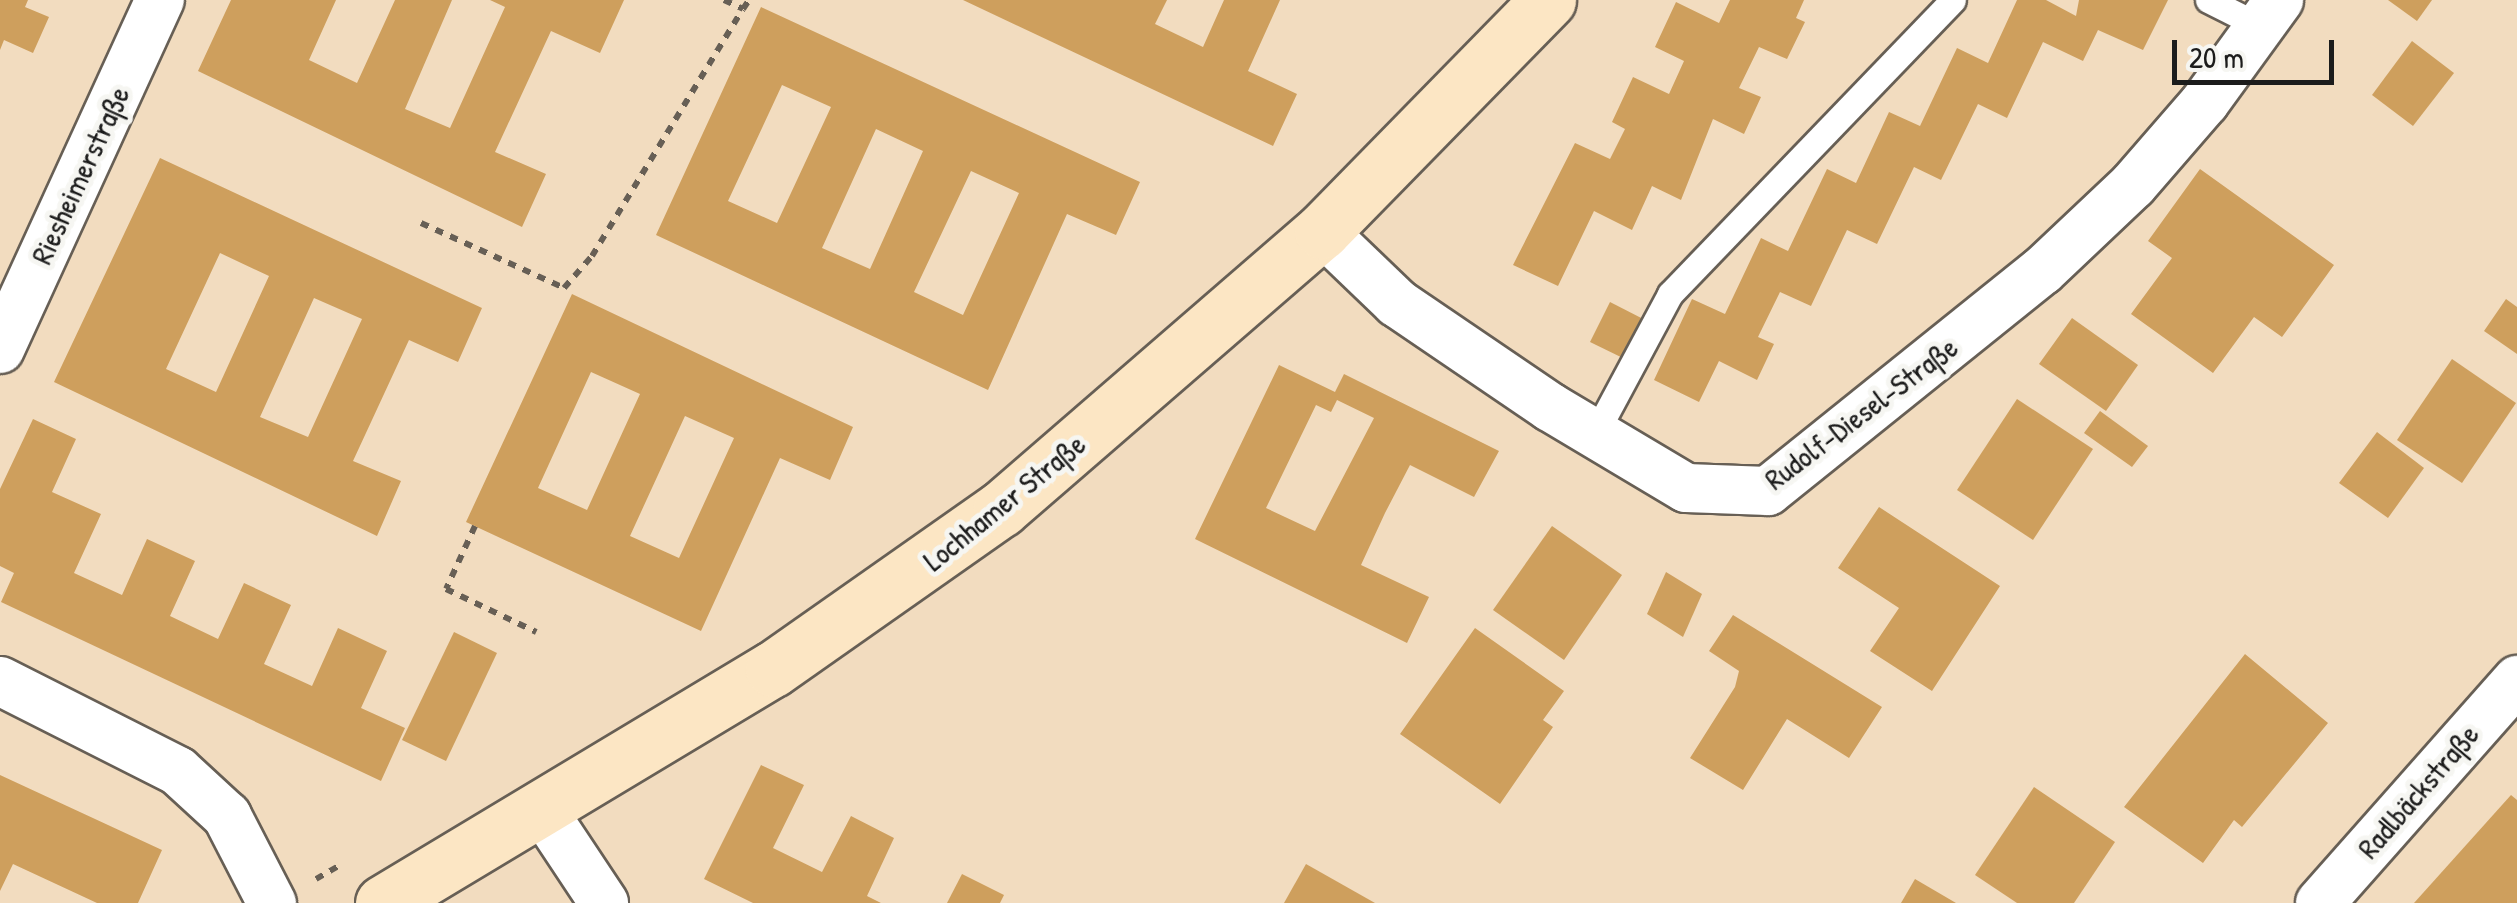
<!DOCTYPE html>
<html>
<head>
<meta charset="utf-8">
<style>
	body { margin:0 }
	#map { position:relative; width:2517px; height:903px; overflow:hidden; background:#f2dcbf; font-family:"Patrick Hand",sans-serif }
	div>[style] { position:absolute }
	.building>* { inset:0; background:#ce9f5d }
	.path>* { height:6px; margin-top:-3px; transform-origin:0; background:repeating-linear-gradient(90deg,#675f55 0 8px,transparent 0 16px) }
	.roads { filter:drop-shadow(2px 0 #675f55) drop-shadow(-2px 0 #675f55) drop-shadow(0 2px #675f55) drop-shadow(0 -2px #675f55) }
	.lane>* { height:25px; margin:-12.5px; padding:0 12.5px; transform-origin:12.5px; border-radius:12.5px; background:#fff }
	.street>* { height:48px; margin:-24px; padding:0 24px; transform-origin:24px; border-radius:24px; background:#fff }
	.secondary>* { height:55px; margin:-27.5px; padding:0 27.5px; transform-origin:27.5px; border-radius:27.5px; background:#fce6c4 }
	span { translate:-50% -50%; white-space:nowrap; text-align:center; line-height:1.15; -webkit-text-stroke:10px #f6f6f2; paint-order:stroke }
	.street-label { font-size:30px; color:#1c1c1c }
	.scale { position:absolute; left:2172px; top:40px; width:162px; height:45px; box-sizing:border-box; border:5px solid #1c1c1c; border-top:0; padding-left:12px; font-size:30px; line-height:35px; white-space:nowrap; color:#1c1c1c; -webkit-text-stroke:8px #f6f6f2; paint-order:stroke }
</style>
</head>
<body>
<div id="map">
	<div class="building">
		<i style="clip-path:polygon(0 0,28px 0,25px 7px,49px 17px,33px 53px,4px 40px,0 50px)"></i>
		<i style="clip-path:polygon(231px 0,336px 0,309px 60px,357px 83px,395px 0,452px 0,405px 109px,450px 128px,505px 7px,490px 0,624px 0,600px 53px,551px 31px,495px 152px,546px 174px,522px 227px,198px 71px)"></i>
		<i style="clip-path:polygon(963px 0,1167px 0,1155px 24px,1203px 47px,1224px 0,1280px 0,1248px 71px,1297px 94px,1273px 146px)"></i>
		<i style="clip-path:polygon(1730px 0,1804px 0,1796px 18px,1805px 22px,1787px 59px,1759px 47px,1739px 88px,1761px 97px,1744px 134px,1713px 119px,1681px 200px,1652px 186px,1632px 230px,1594px 211px,1558px 286px,1513px 265px,1575px 143px,1610px 159px,1625px 129px,1612px 122px,1633px 77px,1669px 94px,1684px 61px,1655px 47px,1676px 2px,1719px 23px)"></i>
		<i style="clip-path:polygon(2017px 0,2046px 0,2076px 16px,2079px 0,2168px 0,2143px 50px,2098px 30px,2083px 61px,2043px 42px,2007px 118px,1978px 104px,1941px 180px,1914px 167px,1877px 244px,1847px 230px,1811px 306px,1780px 292px,1758px 337px,1774px 344px,1757px 380px,1719px 361px,1699px 402px,1654px 380px,1692px 299px,1725px 314px,1761px 238px,1788px 251px,1827px 169px,1856px 183px,1889px 112px,1920px 126px,1957px 48px,1988px 63px)"></i>
		<i style="clip-path:polygon(2388px 0,2432px 0,2417px 21px)"></i>
		<i style="clip-path:polygon(evenodd,761px 7px,1140px 182px,1116px 235px,1067px 214px,988px 390px,656px 235px,761px 7px,782px 85px,831px 107px,777px 223px,728px 201px,782px 85px,761px 7px,876px 129px,923px 151px,870px 269px,822px 248px,876px 129px,761px 7px,971px 171px,1019px 193px,963px 315px,914px 292px,971px 171px)"></i>
		<i style="clip-path:polygon(2412px 41px,2454px 73px,2413px 126px,2372px 95px)"></i>
		<i style="clip-path:polygon(evenodd,160px 158px,482px 308px,458px 362px,409px 340px,353px 461px,401px 481px,377px 536px,54px 382px,160px 158px,220px 253px,269px 276px,216px 392px,166px 369px,220px 253px,160px 158px,314px 298px,362px 319px,308px 437px,260px 417px,314px 298px)"></i>
		<i style="clip-path:polygon(2200px 169px,2334px 265px,2282px 337px,2254px 317px,2213px 373px,2131px 314px,2172px 258px,2148px 241px)"></i>
		<i style="clip-path:polygon(evenodd,572px 294px,853px 427px,830px 480px,780px 458px,701px 631px,466px 522px,572px 294px,591px 372px,640px 394px,587px 510px,538px 488px,591px 372px,572px 294px,685px 416px,734px 438px,679px 558px,630px 536px,685px 416px)"></i>
		<i style="clip-path:polygon(2506px 299px,2517px 307px,2517px 354px,2484px 331px)"></i>
		<i style="clip-path:polygon(1610px 302px,1651px 323px,1631px 362px,1590px 342px)"></i>
		<i style="clip-path:polygon(2072px 318px,2138px 365px,2106px 411px,2039px 364px)"></i>
		<i style="clip-path:polygon(2452px 359px,2516px 403px,2462px 483px,2397px 440px)"></i>
		<i style="clip-path:polygon(evenodd,1279px 365px,1335px 392px,1344px 374px,1499px 451px,1474px 497px,1410px 465px,1385px 513px,1361px 565px,1429px 597px,1407px 643px,1195px 539px,1279px 365px,1337px 400px,1374px 418px,1315px 531px,1266px 508px,1316px 405px,1331px 412px,1337px 400px)"></i>
		<i style="clip-path:polygon(2017px 399px,2093px 449px,2033px 540px,1957px 490px)"></i>
		<i style="clip-path:polygon(2100px 411px,2148px 446px,2132px 467px,2084px 433px)"></i>
		<i style="clip-path:polygon(33px 419px,76px 439px,52px 492px,101px 514px,74px 573px,122px 595px,147px 539px,195px 561px,170px 616px,218px 639px,244px 583px,291px 605px,264px 664px,312px 686px,338px 628px,387px 651px,361px 708px,405px 728px,381px 781px,1px 602px,14px 573px,0 566px,0 489px)"></i>
		<i style="clip-path:polygon(2377px 432px,2424px 468px,2388px 518px,2339px 483px)"></i>
		<i style="clip-path:polygon(1879px 507px,2000px 586px,1932px 691px,1870px 651px,1899px 608px,1838px 568px)"></i>
		<i style="clip-path:polygon(1552px 526px,1622px 575px,1564px 660px,1493px 610px)"></i>
		<i style="clip-path:polygon(1666px 572px,1702px 594px,1683px 637px,1647px 614px)"></i>
		<i style="clip-path:polygon(1733px 615px,1882px 707px,1849px 758px,1787px 719px,1743px 790px,1690px 758px,1735px 687px,1739px 671px,1709px 651px)"></i>
		<i style="clip-path:polygon(1475px 628px,1564px 691px,1543px 720px,1553px 727px,1500px 804px,1400px 734px)"></i>
		<i style="clip-path:polygon(454px 632px,497px 653px,446px 761px,402px 740px)"></i>
		<i style="clip-path:polygon(2245px 654px,2328px 723px,2242px 827px,2234px 820px,2203px 863px,2124px 807px)"></i>
		<i style="clip-path:polygon(761px 765px,804px 785px,773px 848px,822px 872px,851px 816px,894px 838px,867px 896px,881px 903px,753px 903px,704px 879px)"></i>
		<i style="clip-path:polygon(0 775px,162px 850px,138px 903px,97px 903px,13px 864px,0 891px)"></i>
		<i style="clip-path:polygon(2034px 787px,2115px 842px,2074px 903px,2017px 903px,1975px 875px)"></i>
		<i style="clip-path:polygon(2511px 795px,2517px 800px,2517px 903px,2414px 903px)"></i>
		<i style="clip-path:polygon(1306px 864px,1375px 903px,1284px 903px)"></i>
		<i style="clip-path:polygon(962px 874px,1004px 895px,1000px 903px,947px 903px)"></i>
		<i style="clip-path:polygon(1915px 879px,1956px 903px,1901px 903px)"></i>
	</div>
	<div class="path">
		<i style="left:724px;top:0;width:21px;rotate:25deg"></i>
		<i style="left:743px;top:9px;width:11px;rotate:-56deg"></i>
		<i style="left:421px;top:223px;width:157px;rotate:24.4deg"></i>
		<i style="left:564px;top:288px;width:43px;rotate:-48.8deg"></i>
		<i style="left:592px;top:256px;width:289px;rotate:-58.6deg"></i>
		<i style="left:475px;top:526px;width:69px;rotate:114.7deg"></i>
		<i style="left:446px;top:589px;width:100px;rotate:25.5deg"></i>
		<i style="left:316px;top:879px;width:28px;rotate:-30deg"></i>
	</div>
	<div class="roads">
		<div class="lane">
			<i style="left:2208px;top:0;width:58px;rotate:26.6deg"></i>
			<i style="left:1595px;top:434px;width:159px;rotate:-61.8deg"></i>
			<i style="left:1670px;top:294px;width:408px;rotate:-46.1deg"></i>
		</div>
		<div class="street">
			<i style="left:1322px;top:231px;width:104px;rotate:43.8deg"></i>
			<i style="left:1397px;top:303px;width:185px;rotate:34.2deg"></i>
			<i style="left:1550px;top:407px;width:158px;rotate:30.8deg"></i>
			<i style="left:1686px;top:488px;width:82px;rotate:2.1deg"></i>
			<i style="left:1768px;top:491px;width:351px;rotate:-38.8deg"></i>
			<i style="left:2042px;top:271px;width:125px;rotate:-43.4deg"></i>
			<i style="left:2133px;top:185px;width:110px;rotate:-49.1deg"></i>
			<i style="left:2205px;top:102px;width:126px;rotate:-54deg"></i>
			<i style="left:0;top:349px;width:384px;rotate:-65.4deg"></i>
			<i style="left:0;top:681px;width:199px;rotate:26.8deg"></i>
			<i style="left:178px;top:771px;width:67px;rotate:42.6deg"></i>
			<i style="left:227px;top:816px;width:98px;rotate:62.7deg"></i>
			<i style="left:541px;top:808px;width:114px;rotate:56.4deg"></i>
			<i style="left:2320px;top:903px;width:298px;rotate:-48.5deg"></i>
		</div>
		<div class="secondary">
			<i style="left:383px;top:903px;width:455px;rotate:-31deg"></i>
			<i style="left:773px;top:669px;width:279px;rotate:-35.1deg"></i>
			<i style="left:1001px;top:509px;width:425px;rotate:-40.9deg"></i>
			<i style="left:1322px;top:231px;width:323px;rotate:-45.6deg"></i>
		</div>
	</div>
	<div class="street-label">
		<span style="left:80px;top:175px;rotate:-65deg">Riesheimerstraße</span>
		<span style="left:1861px;top:413px;rotate:-37deg">Rudolf-Diesel-Straße</span>
		<span style="left:1004px;top:502px;rotate:-39deg">Lochhamer Straße</span>
		<span style="left:2418px;top:791px;rotate:-49deg">Radlbäckstraße</span>
	</div>
	<div class="scale">20 m</div>
</div>
</body>
</html>
